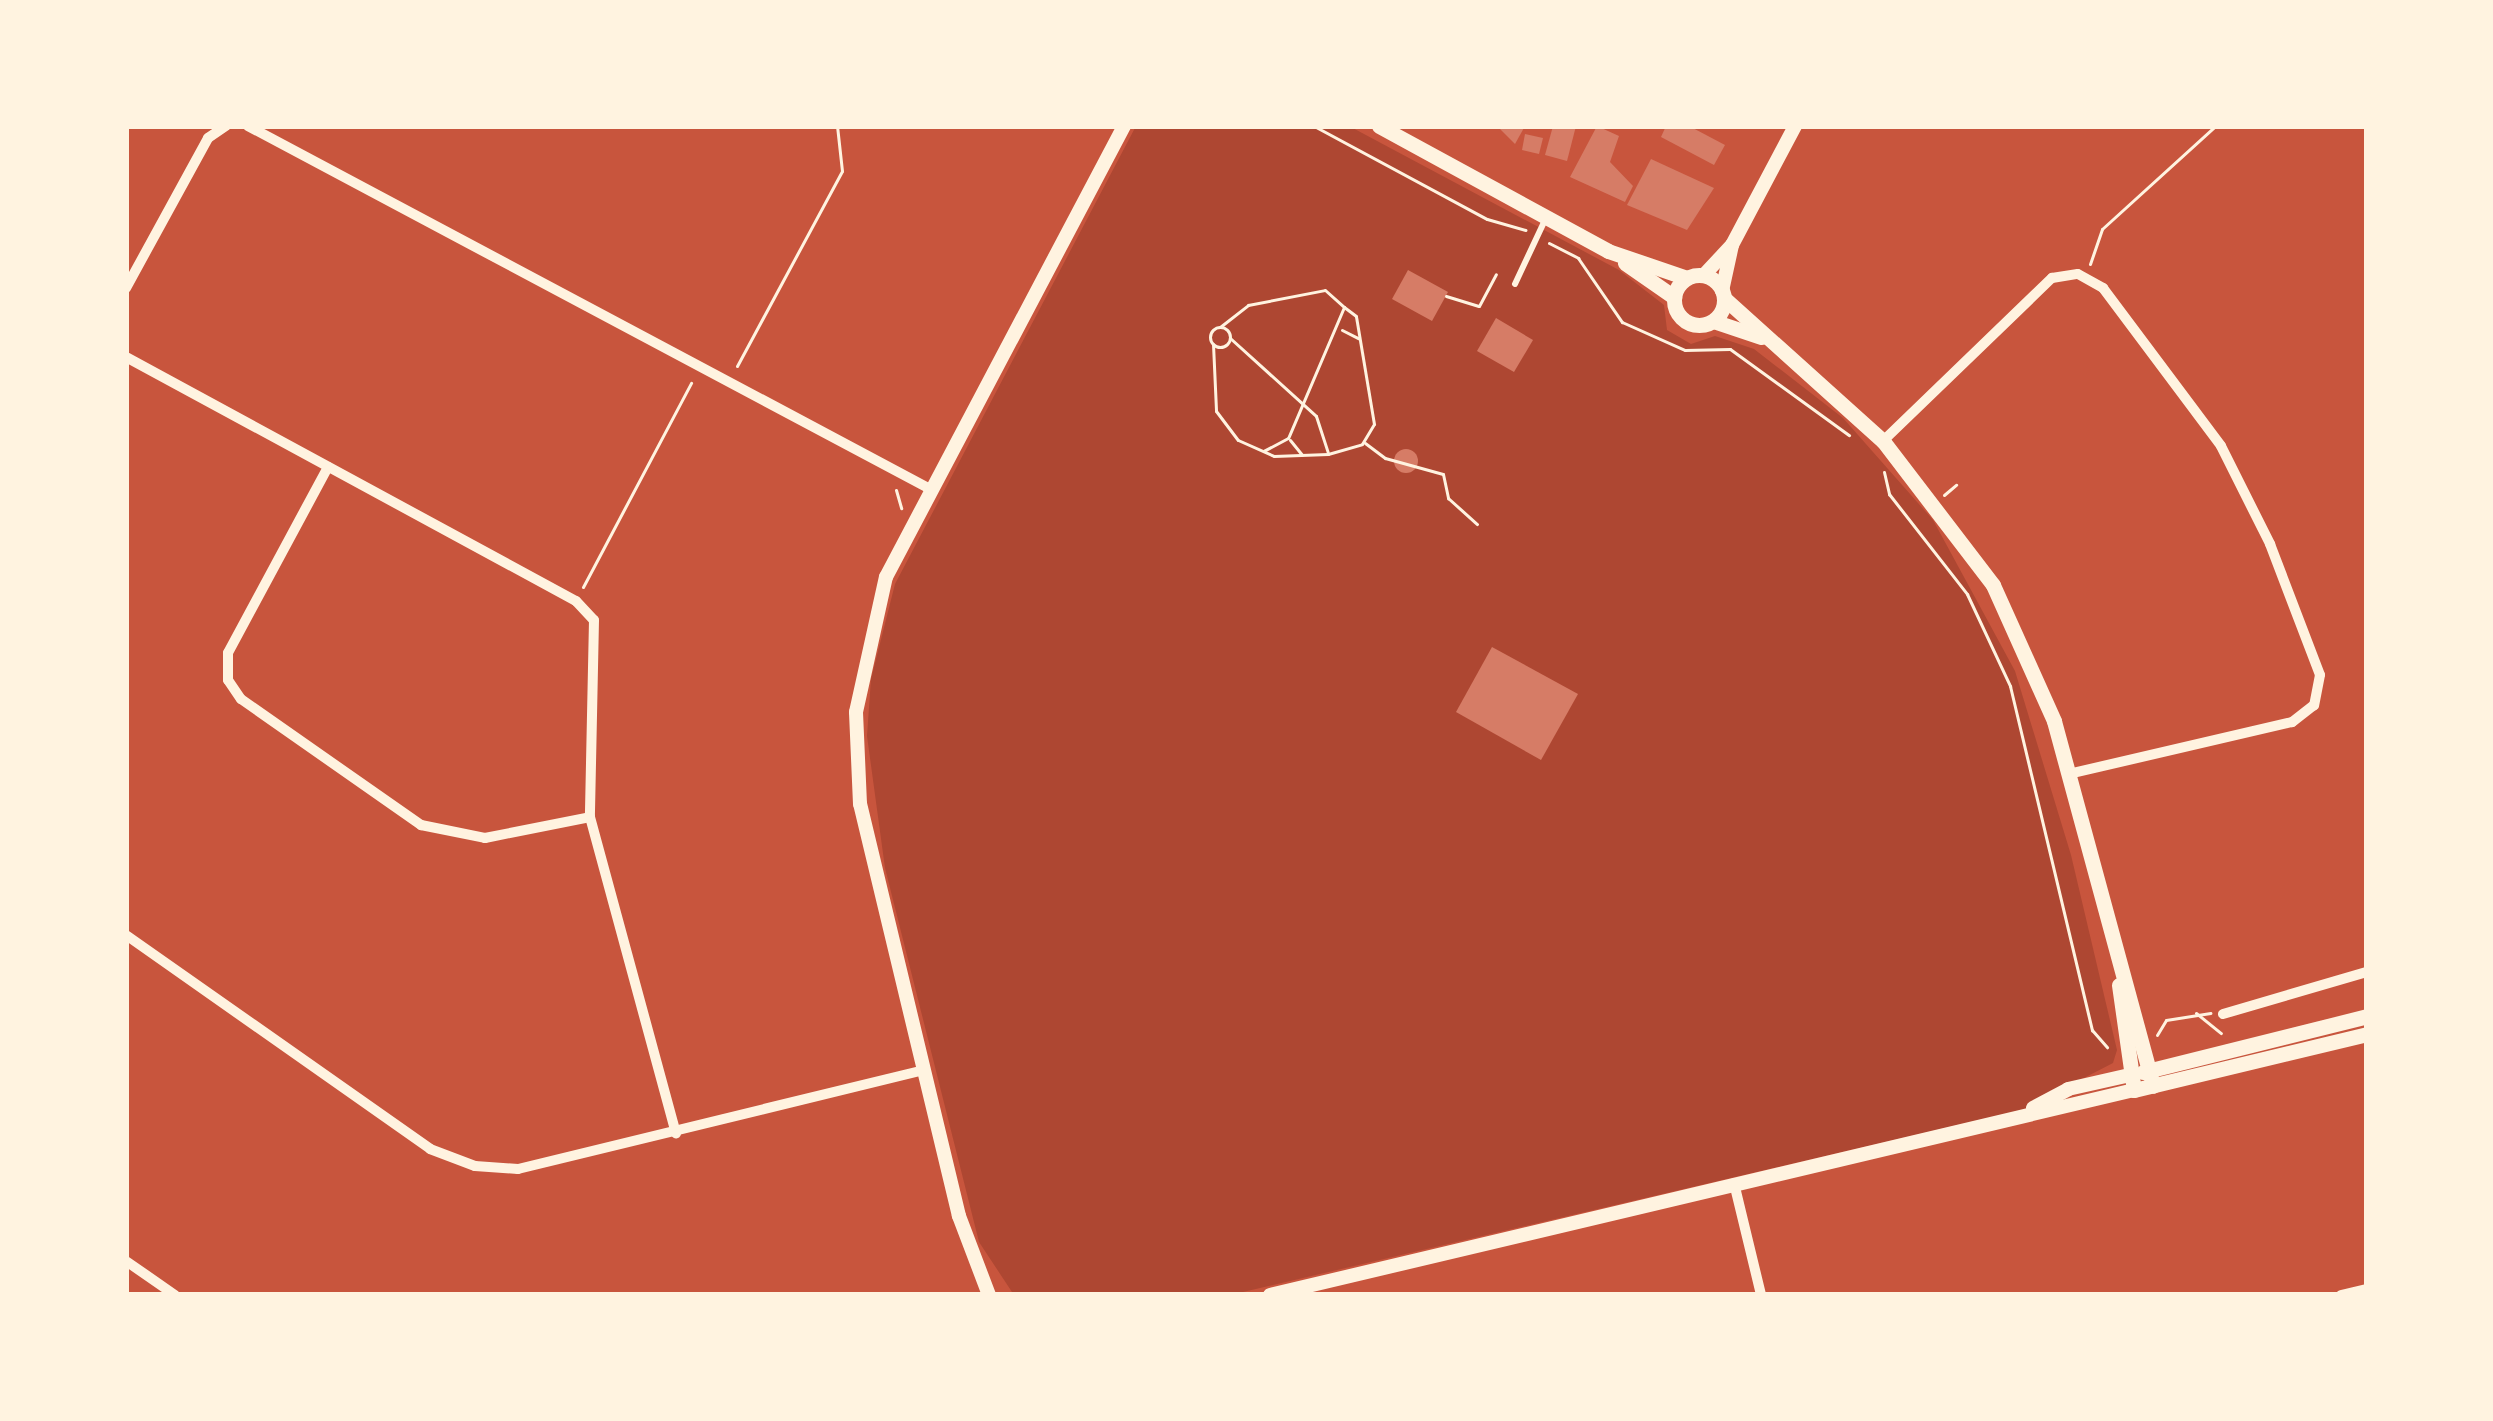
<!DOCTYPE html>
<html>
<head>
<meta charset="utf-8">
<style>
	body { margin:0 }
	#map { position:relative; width:2493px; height:1421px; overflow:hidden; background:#c8553d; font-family:Rubik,sans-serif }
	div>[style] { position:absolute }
	.green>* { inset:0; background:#ae4732 }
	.building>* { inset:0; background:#d67c66 }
	.round { border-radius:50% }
	.path>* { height:3px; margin:-1.5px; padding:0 1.5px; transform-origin:1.5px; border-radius:1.5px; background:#fff3e0 }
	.path>.ring { margin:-1.5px; padding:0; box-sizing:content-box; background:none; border:3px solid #fff3e0; border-radius:50% }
	.service>* { height:6px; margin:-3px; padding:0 3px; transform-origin:3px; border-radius:3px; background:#fff3e0 }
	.minor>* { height:10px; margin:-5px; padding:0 5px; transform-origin:5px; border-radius:5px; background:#fff3e0 }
	.tertiary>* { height:14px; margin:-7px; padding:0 7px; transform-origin:7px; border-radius:7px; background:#fff3e0 }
	.secondary>* { height:15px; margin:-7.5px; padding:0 7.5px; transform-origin:7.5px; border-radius:7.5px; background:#fff3e0 }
	.secondary>.ring { margin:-7.5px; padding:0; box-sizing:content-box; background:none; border:15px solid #fff3e0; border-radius:50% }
	span { translate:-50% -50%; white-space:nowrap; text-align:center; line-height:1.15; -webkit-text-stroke:12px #fff3e0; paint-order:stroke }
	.frame { position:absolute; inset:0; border:129px solid #fff3e0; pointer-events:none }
</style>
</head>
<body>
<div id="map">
	<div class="green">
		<i style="clip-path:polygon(1136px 126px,1349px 126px,1619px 270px,1664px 305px,1667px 330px,1691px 344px,1715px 336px,1754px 349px,1843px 418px,1933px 520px,2015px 671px,2071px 855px,2117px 1050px,2113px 1063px,2022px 1110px,1230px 1295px,1012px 1292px,979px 1242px,885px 868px,867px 736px,871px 679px,895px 584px)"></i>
	</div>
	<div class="building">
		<i style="clip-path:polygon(1497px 126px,1525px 126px,1515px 144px)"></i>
		<i style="clip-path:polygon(1553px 126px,1576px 126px,1567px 161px,1545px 155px)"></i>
		<i style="clip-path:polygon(1597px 126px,1619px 136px,1610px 162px,1633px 186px,1625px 202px,1570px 177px)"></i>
		<i style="clip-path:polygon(1666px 126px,1689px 126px,1725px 145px,1714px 165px,1661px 137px)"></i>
		<i style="clip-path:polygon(1525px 134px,1543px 138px,1539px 154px,1522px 150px)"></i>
		<i style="clip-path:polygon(1651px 159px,1714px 188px,1687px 230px,1627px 205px)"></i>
		<i style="clip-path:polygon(1408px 270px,1448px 292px,1432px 321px,1392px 299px)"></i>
		<i style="clip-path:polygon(1496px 318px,1533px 340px,1514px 372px,1477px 351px)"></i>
		<i class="round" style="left:1394px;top:449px;width:24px;height:24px"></i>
		<i style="clip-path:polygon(1492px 647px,1578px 694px,1541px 760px,1456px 712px)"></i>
	</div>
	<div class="path">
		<i style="left:1314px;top:126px;width:196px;rotate:28.3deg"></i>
		<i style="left:1487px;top:219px;width:40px;rotate:16deg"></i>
		<i style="left:1549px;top:243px;width:33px;rotate:27deg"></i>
		<i style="left:1578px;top:258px;width:78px;rotate:55.5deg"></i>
		<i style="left:1622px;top:322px;width:69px;rotate:24deg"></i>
		<i style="left:1685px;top:350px;width:45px;rotate:-1.3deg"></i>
		<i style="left:1730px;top:349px;width:147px;rotate:35.9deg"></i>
		<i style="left:2090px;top:264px;width:37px;rotate:-71deg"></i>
		<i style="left:2102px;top:229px;width:153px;rotate:-42.3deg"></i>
		<i style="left:1446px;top:296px;width:34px;rotate:17deg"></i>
		<i style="left:1479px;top:306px;width:36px;rotate:-62deg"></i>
		<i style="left:1220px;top:327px;width:36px;rotate:-38deg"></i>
		<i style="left:1248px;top:305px;width:78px;rotate:-11deg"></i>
		<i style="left:1325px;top:290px;width:25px;rotate:42deg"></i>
		<i style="left:1344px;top:307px;width:142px;rotate:113.1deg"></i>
		<i style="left:1288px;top:438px;width:27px;rotate:152deg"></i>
		<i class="ring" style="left:1210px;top:327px;width:17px;height:17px"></i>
		<i style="left:1342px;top:330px;width:18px;rotate:27deg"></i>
		<i style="left:1230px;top:338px;width:116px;rotate:42.2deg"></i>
		<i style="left:1316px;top:416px;width:38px;rotate:72deg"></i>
		<i style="left:1213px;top:344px;width:67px;rotate:87.4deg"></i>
		<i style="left:1216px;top:411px;width:36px;rotate:53deg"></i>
		<i style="left:1238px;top:440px;width:39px;rotate:24deg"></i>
		<i style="left:1274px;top:456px;width:54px;rotate:-2.1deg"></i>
		<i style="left:1328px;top:454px;width:35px;rotate:-16deg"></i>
		<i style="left:1362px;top:444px;width:23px;rotate:-59deg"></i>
		<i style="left:1374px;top:424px;width:109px;rotate:-99.5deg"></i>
		<i style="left:1356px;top:316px;width:15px;rotate:-143deg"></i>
		<i style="left:737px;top:366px;width:221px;rotate:-61.7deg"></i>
		<i style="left:842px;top:171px;width:45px;rotate:-96.3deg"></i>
		<i style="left:1290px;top:440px;width:19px;rotate:51deg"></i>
		<i style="left:1365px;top:443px;width:25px;rotate:37deg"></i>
		<i style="left:1385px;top:458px;width:60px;rotate:15.4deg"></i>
		<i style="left:1443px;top:474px;width:25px;rotate:78deg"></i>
		<i style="left:1448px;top:498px;width:39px;rotate:42deg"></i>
		<i style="left:1884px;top:472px;width:23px;rotate:77deg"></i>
		<i style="left:1889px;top:494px;width:127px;rotate:52deg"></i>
		<i style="left:1967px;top:594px;width:102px;rotate:64.9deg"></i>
		<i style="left:2010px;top:686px;width:354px;rotate:76.6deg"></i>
		<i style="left:2092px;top:1030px;width:23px;rotate:49deg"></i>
		<i style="left:896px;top:490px;width:19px;rotate:74deg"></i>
		<i style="left:1944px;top:495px;width:16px;rotate:-40deg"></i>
		<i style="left:583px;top:587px;width:231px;rotate:-62.1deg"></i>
		<i style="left:2196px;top:1013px;width:32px;rotate:39deg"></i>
		<i style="left:2157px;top:1035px;width:17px;rotate:-59deg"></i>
		<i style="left:2166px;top:1020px;width:45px;rotate:-9deg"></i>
	</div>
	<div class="service">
		<i style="left:1515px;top:284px;width:71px;rotate:-64.9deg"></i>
	</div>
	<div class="minor">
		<i style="left:248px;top:126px;width:773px;rotate:28.02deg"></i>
		<i style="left:126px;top:288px;width:171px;rotate:-61.3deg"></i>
		<i style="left:208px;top:138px;width:22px;rotate:-34deg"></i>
		<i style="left:126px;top:357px;width:512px;rotate:28.47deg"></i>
		<i style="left:576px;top:601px;width:26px;rotate:47deg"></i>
		<i style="left:594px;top:620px;width:197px;rotate:91.2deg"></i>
		<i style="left:590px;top:817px;width:328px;rotate:74.8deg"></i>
		<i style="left:1883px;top:441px;width:235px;rotate:-44deg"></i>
		<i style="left:2052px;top:278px;width:26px;rotate:-9deg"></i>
		<i style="left:2078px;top:274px;width:29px;rotate:29deg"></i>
		<i style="left:2103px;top:288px;width:197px;rotate:53.2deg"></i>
		<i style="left:2221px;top:446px;width:110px;rotate:63.4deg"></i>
		<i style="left:2270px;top:544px;width:140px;rotate:69.1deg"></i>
		<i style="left:2320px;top:675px;width:31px;rotate:101deg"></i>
		<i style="left:2314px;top:705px;width:28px;rotate:142deg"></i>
		<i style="left:2292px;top:722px;width:229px;rotate:166.9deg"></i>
		<i style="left:328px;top:467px;width:211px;rotate:118.3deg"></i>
		<i style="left:228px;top:653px;width:27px;rotate:90deg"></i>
		<i style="left:228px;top:680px;width:23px;rotate:56deg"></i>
		<i style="left:241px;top:699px;width:220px;rotate:35deg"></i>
		<i style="left:421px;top:825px;width:65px;rotate:11.5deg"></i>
		<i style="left:485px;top:838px;width:107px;rotate:-11.3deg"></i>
		<i style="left:126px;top:935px;width:372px;rotate:35.1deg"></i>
		<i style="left:430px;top:1149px;width:48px;rotate:20.7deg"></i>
		<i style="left:475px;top:1166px;width:43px;rotate:4deg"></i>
		<i style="left:518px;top:1169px;width:417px;rotate:-13.7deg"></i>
		<i style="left:2223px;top:1014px;width:150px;rotate:-16.3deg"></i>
		<i style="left:1734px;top:1183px;width:115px;rotate:76.4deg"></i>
		<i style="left:126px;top:1261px;width:60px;rotate:34.8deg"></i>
		<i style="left:2341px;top:1295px;width:27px;rotate:-13deg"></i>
	</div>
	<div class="tertiary">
		<i style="left:1703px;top:276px;width:42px;rotate:-46.9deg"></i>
		<i style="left:1732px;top:245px;width:135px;rotate:-62.1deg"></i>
		<i style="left:1722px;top:291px;width:47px;rotate:-77.7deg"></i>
		<i style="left:2033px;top:1108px;width:40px;rotate:-28deg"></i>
		<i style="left:2068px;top:1089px;width:64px;rotate:-12.7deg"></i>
		<i style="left:989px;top:1295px;width:85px;rotate:-110.8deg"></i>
		<i style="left:959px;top:1216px;width:424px;rotate:-103.5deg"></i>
		<i style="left:860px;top:804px;width:92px;rotate:-92.5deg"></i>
		<i style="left:856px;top:712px;width:138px;rotate:-77.5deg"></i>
		<i style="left:886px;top:577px;width:510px;rotate:-62.18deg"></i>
		<i style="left:1270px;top:1295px;width:888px;rotate:-13.35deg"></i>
	</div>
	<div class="secondary">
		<i style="left:1379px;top:126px;width:261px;rotate:28.6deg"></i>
		<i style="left:1608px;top:251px;width:83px;rotate:18.9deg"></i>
		<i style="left:1625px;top:263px;width:60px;rotate:34.8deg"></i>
		<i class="ring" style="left:1674px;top:275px;width:35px;height:35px"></i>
		<i style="left:1724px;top:298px;width:214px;rotate:42deg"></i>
		<i style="left:1883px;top:441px;width:181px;rotate:52.6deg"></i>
		<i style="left:1993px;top:585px;width:149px;rotate:65.8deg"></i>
		<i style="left:2054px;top:721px;width:378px;rotate:74.8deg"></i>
		<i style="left:1713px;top:321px;width:51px;rotate:18.4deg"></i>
		<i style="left:2119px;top:985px;width:106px;rotate:81.9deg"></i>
		<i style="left:2134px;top:1090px;width:240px;rotate:-13.5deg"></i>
		<i style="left:2143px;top:1072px;width:231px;rotate:-14deg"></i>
	</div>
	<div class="frame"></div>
</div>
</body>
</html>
